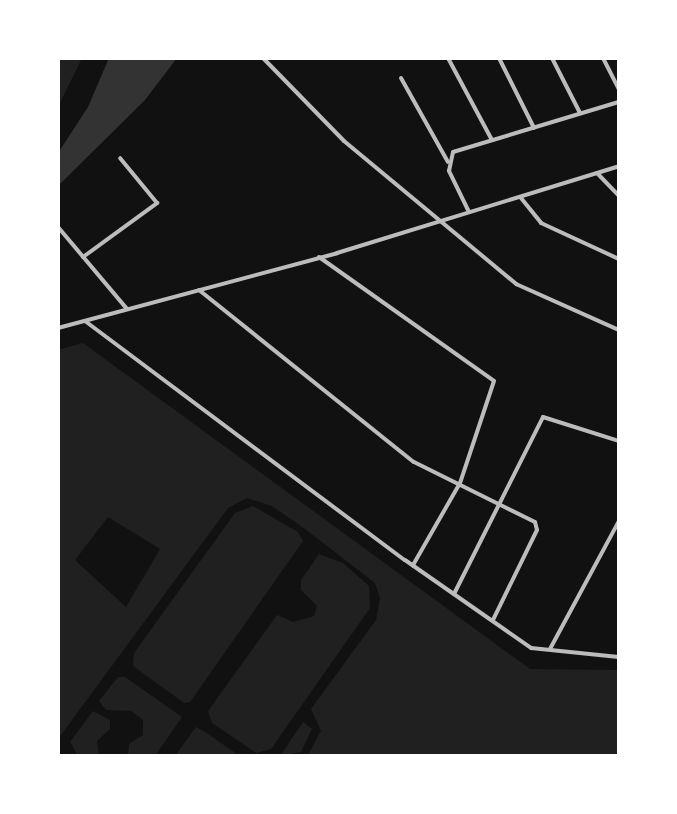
<!DOCTYPE html>
<html>
<head>
<meta charset="utf-8">
<style>
	body { margin:0 }
	#map { position:relative; width:677px; height:814px; overflow:hidden; background:#111; font-family:"Zilla Slab",serif }
	div>[style] { position:absolute }
	.green>* { inset:0; background:#202020 }
	.water>* { inset:0; background:#333 }
	.minor>* { height:4px; margin:-2px; padding:0 2px; transform-origin:2px; border-radius:2px; background:#bcbcbc }
	span { translate:-50% -50%; white-space:nowrap; text-align:center; line-height:1.15; -webkit-text-stroke:8px #fff; paint-order:stroke }
	.frame { position:absolute; inset:0; border:60px solid #fff; pointer-events:none }
</style>
</head>
<body>
<div id="map">
	<div class="green">
		<i style="clip-path:polygon(58px 58px,82px 58px,58px 107px)"></i>
		<i style="clip-path:polygon(evenodd,83px 343px,530px 669px,619px 670px,619px 756px,307px 756px,321px 731px,311px 709px,376px 620px,380px 598px,375px 583px,305px 529px,272px 506px,247px 498px,228px 508px,58px 739px,58px 350px,83px 343px,108px 517px,160px 549px,126px 607px,75px 560px,108px 517px)"></i>
		<i style="clip-path:polygon(253px 506px,298px 532px,303px 541px,190px 702px,184px 703px,133px 666px,134px 653px,235px 513px)"></i>
		<i style="clip-path:polygon(319px 554px,343px 563px,369px 586px,370px 608px,271px 749px,256px 753px,212px 723px,208px 711px,277px 615px,293px 622px,314px 616px,317px 606px,301px 590px,301px 580px)"></i>
		<i style="clip-path:polygon(118px 677px,125px 677px,182px 717px,155px 756px,128px 756px,129px 744px,143px 735px,143px 720px,131px 711px,106px 710px,99px 701px)"></i>
		<i style="clip-path:polygon(93px 711px,110px 720px,110px 729px,97px 741px,99px 756px,78px 756px,70px 742px)"></i>
		<i style="clip-path:polygon(303px 722px,312px 729px,301px 752px,280px 756px)"></i>
		<i style="clip-path:polygon(196px 727px,205px 732px,240px 756px,175px 756px)"></i>
	</div>
	<div class="water">
		<i style="clip-path:polygon(109px 58px,177px 58px,145px 100px,58px 186px,58px 153px,88px 107px)"></i>
	</div>
	<div class="minor">
		<i style="left:263px;top:58px;width:116px;rotate:45.7deg"></i>
		<i style="left:344px;top:141px;width:224px;rotate:39.7deg"></i>
		<i style="left:516px;top:284px;width:113px;rotate:24.1deg"></i>
		<i style="left:448px;top:58px;width:93px;rotate:61.8deg"></i>
		<i style="left:499px;top:58px;width:78px;rotate:63.4deg"></i>
		<i style="left:552px;top:58px;width:62px;rotate:63deg"></i>
		<i style="left:603px;top:58px;width:36px;rotate:63deg"></i>
		<i style="left:401px;top:78px;width:96px;rotate:60.8deg"></i>
		<i style="left:597px;top:173px;width:32px;rotate:46deg"></i>
		<i style="left:521px;top:198px;width:32px;rotate:51deg"></i>
		<i style="left:541px;top:223px;width:86px;rotate:24.8deg"></i>
		<i style="left:469px;top:212px;width:46px;rotate:-116deg"></i>
		<i style="left:449px;top:171px;width:19px;rotate:-78deg"></i>
		<i style="left:453px;top:152px;width:173px;rotate:-16.8deg"></i>
		<i style="left:58px;top:227px;width:107px;rotate:49.9deg"></i>
		<i style="left:83px;top:257px;width:92px;rotate:-36.1deg"></i>
		<i style="left:157px;top:203px;width:58px;rotate:-129.4deg"></i>
		<i style="left:319px;top:257px;width:214px;rotate:35.3deg"></i>
		<i style="left:494px;top:381px;width:108px;rotate:108.4deg"></i>
		<i style="left:460px;top:483px;width:95px;rotate:119.8deg"></i>
		<i style="left:199px;top:290px;width:275px;rotate:38.7deg"></i>
		<i style="left:414px;top:462px;width:135px;rotate:26.4deg"></i>
		<i style="left:535px;top:522px;width:8px;rotate:76deg"></i>
		<i style="left:537px;top:530px;width:100px;rotate:116.1deg"></i>
		<i style="left:85px;top:321px;width:399px;rotate:36.8deg"></i>
		<i style="left:405px;top:560px;width:154px;rotate:34.9deg"></i>
		<i style="left:531px;top:648px;width:88px;rotate:5.8deg"></i>
		<i style="left:58px;top:328px;width:289px;rotate:-15deg"></i>
		<i style="left:337px;top:253px;width:295px;rotate:-17.1deg"></i>
		<i style="left:454px;top:594px;width:198px;rotate:-63.3deg"></i>
		<i style="left:543px;top:417px;width:80px;rotate:17.5deg"></i>
		<i style="left:550px;top:649px;width:145px;rotate:-61.7deg"></i>
	</div>
	<div class="frame"></div>
</div>
</body>
</html>
